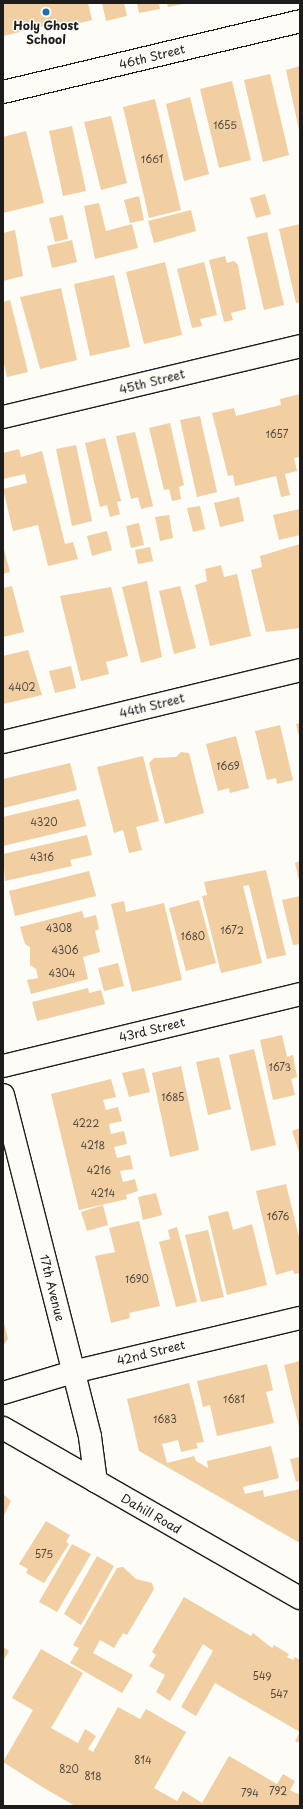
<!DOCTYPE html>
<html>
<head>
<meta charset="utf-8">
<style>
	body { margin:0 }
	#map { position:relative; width:303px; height:1809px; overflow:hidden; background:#fdfcf7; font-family:"Playpen Sans",sans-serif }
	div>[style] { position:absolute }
	.building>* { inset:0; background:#f2cfa3 }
	.roads { filter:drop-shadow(1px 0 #1c1c1c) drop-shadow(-1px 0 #1c1c1c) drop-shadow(0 1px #1c1c1c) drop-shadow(0 -1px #1c1c1c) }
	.minor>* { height:22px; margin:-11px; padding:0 11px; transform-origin:11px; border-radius:11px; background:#fdfcf7 }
	.dots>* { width:11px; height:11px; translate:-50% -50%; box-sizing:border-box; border:2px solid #fdfcf7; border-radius:50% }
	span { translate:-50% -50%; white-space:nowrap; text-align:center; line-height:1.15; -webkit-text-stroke:3px #fdfcf7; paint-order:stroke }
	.number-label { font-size:10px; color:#52493e }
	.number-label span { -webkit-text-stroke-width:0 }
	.poi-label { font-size:12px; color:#1c1c1c; font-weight:700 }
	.street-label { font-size:12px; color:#1c1c1c }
	.frame { position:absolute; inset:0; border:4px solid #1c1c1c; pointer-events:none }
</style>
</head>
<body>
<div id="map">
	<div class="building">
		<i style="clip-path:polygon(3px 3px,88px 3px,92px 20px,64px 27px,62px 22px,3px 36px)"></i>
		<i style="clip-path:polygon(102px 3px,124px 3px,127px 16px,106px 21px)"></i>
		<i style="clip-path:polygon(137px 3px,159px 3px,160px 9px,139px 13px)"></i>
		<i style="clip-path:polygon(167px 3px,182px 3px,182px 4px,168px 7px)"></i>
		<i style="clip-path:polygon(300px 66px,300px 130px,299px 130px,286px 70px)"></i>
		<i style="clip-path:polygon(270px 74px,289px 155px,263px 162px,244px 80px)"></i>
		<i style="clip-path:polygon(232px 81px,251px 160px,219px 168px,200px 89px)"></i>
		<i style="clip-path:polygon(190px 97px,209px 174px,184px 181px,166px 104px)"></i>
		<i style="clip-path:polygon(155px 99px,181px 210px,149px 218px,123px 107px)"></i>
		<i style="clip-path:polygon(111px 116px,127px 183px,101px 190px,84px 122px)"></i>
		<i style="clip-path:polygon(72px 126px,86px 191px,63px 196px,49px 131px)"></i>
		<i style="clip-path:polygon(26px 131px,44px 203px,3px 213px,3px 137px)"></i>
		<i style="clip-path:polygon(265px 194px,271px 214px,256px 218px,250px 198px)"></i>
		<i style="clip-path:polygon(139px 196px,144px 220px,130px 223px,124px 200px)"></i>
		<i style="clip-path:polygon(99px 203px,106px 231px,132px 224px,138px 248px,95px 259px,84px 206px)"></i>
		<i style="clip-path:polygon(191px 210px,196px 231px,154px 243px,148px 221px)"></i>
		<i style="clip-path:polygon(63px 215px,68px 239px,55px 242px,49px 218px)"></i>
		<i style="clip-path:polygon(300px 224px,300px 302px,296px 303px,279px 229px)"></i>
		<i style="clip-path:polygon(15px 230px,23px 276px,3px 281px,3px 233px)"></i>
		<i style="clip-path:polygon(267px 232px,284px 305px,264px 310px,247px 237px)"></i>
		<i style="clip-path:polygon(72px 240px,77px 262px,52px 268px,47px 246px)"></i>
		<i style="clip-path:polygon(225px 256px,227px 263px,234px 261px,238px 265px,246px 309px,231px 313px,233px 320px,224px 322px,209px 260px)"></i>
		<i style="clip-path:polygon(165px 262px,182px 335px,144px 344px,126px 272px)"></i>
		<i style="clip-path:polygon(204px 262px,217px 315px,200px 319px,202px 326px,192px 328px,177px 269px)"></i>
		<i style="clip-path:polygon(114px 275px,130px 347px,90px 356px,74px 284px)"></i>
		<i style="clip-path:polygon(61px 288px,77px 360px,40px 369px,20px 297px)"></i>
		<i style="clip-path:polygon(10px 300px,28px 372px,7px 377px,3px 360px,3px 302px)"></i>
		<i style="clip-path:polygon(300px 394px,300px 457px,294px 458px,297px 471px,285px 474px,290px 495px,281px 497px,276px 476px,235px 486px,233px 475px,228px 476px,212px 413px,234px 408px,236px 416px,281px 405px,280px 399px)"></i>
		<i style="clip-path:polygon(200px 416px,217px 492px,197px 497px,180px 420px)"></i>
		<i style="clip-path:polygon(170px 423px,184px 485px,179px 487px,181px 499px,172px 501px,169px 489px,164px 490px,149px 428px)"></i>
		<i style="clip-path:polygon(135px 432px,153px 506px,141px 509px,138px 497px,131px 499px,116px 436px)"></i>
		<i style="clip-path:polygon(105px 438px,121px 501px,117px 502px,120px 514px,110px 517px,107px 505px,100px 507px,85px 443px)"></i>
		<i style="clip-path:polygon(76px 445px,92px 521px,72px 526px,56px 449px)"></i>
		<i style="clip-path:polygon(19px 449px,21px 457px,42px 451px,65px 544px,73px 542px,78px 559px,48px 566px,38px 525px,13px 531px,3px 489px,27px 483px,25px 474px,3px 479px,3px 453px)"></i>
		<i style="clip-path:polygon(239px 497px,244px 521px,220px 527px,214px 503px)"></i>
		<i style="clip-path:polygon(200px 506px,205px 529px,193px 532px,187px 508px)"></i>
		<i style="clip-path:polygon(300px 509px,300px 535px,279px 540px,273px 515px)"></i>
		<i style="clip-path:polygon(169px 515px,173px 538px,160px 541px,155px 517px)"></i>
		<i style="clip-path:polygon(139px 523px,144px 545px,131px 548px,126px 526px)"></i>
		<i style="clip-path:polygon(107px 531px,112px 550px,92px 556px,87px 536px)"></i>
		<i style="clip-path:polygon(300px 544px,300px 628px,266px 632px,251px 570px,262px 567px,260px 556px)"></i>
		<i style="clip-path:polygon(3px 546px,10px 572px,3px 574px)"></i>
		<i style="clip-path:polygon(150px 547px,153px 561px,138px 564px,135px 550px)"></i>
		<i style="clip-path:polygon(221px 565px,224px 577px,237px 574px,251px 636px,210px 646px,195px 585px,207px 581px,205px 569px)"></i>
		<i style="clip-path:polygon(147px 581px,162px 657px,141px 663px,122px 587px)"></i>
		<i style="clip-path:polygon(12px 586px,24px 632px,3px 637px,3px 588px)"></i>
		<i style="clip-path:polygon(180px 586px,196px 648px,174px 654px,159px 591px)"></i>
		<i style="clip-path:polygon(111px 587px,128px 656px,106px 662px,109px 674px,81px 681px,60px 596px)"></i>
		<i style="clip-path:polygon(28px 650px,42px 695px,3px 704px,3px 656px)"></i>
		<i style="clip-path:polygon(71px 666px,76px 688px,55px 693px,49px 671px)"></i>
		<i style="clip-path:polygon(300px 723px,300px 736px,299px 736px,296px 724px)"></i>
		<i style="clip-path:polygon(280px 725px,293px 780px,277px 784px,276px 778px,267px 780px,255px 731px)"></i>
		<i style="clip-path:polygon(236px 736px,249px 788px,230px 793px,229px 788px,218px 791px,206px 744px)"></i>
		<i style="clip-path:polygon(181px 752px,189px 753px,204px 813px,165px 824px,149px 763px,154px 758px,176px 757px)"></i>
		<i style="clip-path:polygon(143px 756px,159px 821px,136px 827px,142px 850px,129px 853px,123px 830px,114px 833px,97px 767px)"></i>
		<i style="clip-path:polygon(70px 763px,77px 790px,3px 808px,3px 779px)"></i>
		<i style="clip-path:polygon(79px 799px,86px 826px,3px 846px,3px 817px)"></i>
		<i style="clip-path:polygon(87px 835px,92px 855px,70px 860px,72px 866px,5px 881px,3px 854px)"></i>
		<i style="clip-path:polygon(300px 861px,300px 880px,299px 880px,295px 863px)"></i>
		<i style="clip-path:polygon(266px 870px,286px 955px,267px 959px,249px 885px,243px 886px,262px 963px,221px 973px,202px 896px,207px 895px,204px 882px)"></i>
		<i style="clip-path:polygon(89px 871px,96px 896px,15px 916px,9px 891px)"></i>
		<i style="clip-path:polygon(300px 896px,300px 944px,293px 945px,282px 900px)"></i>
		<i style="clip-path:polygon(199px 900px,216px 963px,186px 971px,169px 908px)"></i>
		<i style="clip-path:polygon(124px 901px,126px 912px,164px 903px,182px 980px,132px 992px,111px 904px)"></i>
		<i style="clip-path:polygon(82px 911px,84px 918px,96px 915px,99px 929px,95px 931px,100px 952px,83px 957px,88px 979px,31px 994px,27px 980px,38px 978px,36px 969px,30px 965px,30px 947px,25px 944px,20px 927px)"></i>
		<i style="clip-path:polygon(118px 963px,124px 986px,104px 991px,98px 968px)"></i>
		<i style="clip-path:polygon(88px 988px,89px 993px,101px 990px,105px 1004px,37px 1021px,32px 1002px)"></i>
		<i style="clip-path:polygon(282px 1035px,287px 1057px,293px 1055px,297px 1077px,291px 1079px,295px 1095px,273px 1100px,260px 1040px)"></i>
		<i style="clip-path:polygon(254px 1049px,276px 1145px,251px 1151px,229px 1055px)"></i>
		<i style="clip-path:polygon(219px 1057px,231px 1109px,208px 1115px,196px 1062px)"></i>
		<i style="clip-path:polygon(181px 1066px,199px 1150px,170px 1157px,152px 1073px)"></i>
		<i style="clip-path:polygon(144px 1068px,150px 1092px,129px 1097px,122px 1073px)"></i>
		<i style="clip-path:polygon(111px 1079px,116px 1097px,103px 1100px,106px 1110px,118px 1107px,122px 1121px,109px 1124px,111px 1134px,124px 1131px,127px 1144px,114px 1147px,117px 1158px,130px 1155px,133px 1169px,120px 1171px,123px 1182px,135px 1179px,138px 1191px,126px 1195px,127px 1199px,79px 1210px,51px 1094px)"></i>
		<i style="clip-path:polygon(300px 1128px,300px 1155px,292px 1131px)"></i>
		<i style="clip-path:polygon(286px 1184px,300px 1241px,300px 1273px,294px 1274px,293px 1270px,276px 1275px,256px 1191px)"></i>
		<i style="clip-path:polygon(156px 1193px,162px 1215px,143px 1220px,138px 1197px)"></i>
		<i style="clip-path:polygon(103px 1205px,108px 1225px,87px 1231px,81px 1212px)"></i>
		<i style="clip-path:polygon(228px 1211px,233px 1230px,252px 1224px,267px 1285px,227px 1295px,208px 1216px)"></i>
		<i style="clip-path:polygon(139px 1221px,160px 1306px,129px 1313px,130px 1318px,111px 1323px,95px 1256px,115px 1252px,109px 1228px)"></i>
		<i style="clip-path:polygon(177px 1227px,197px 1302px,176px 1307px,159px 1242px,170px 1239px,168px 1230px)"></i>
		<i style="clip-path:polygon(208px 1230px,224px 1297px,201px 1302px,185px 1235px)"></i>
		<i style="clip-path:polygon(3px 1319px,8px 1339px,3px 1346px)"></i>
		<i style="clip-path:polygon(300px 1361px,300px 1427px,299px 1427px,284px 1365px)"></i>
		<i style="clip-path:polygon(267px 1364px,273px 1390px,266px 1392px,274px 1423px,217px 1436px,210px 1405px,203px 1407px,197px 1381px)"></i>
		<i style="clip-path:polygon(189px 1383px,204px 1442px,196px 1443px,198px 1448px,181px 1452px,178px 1440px,162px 1444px,167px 1463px,194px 1456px,196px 1461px,208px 1468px,207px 1461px,271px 1446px,279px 1478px,243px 1487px,245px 1494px,263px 1490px,264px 1497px,300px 1489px,300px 1543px,139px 1451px,127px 1399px)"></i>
		<i style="clip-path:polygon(300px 1457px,300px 1481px,296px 1482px,290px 1459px)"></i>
		<i style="clip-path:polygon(3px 1494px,11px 1501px,3px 1517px)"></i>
		<i style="clip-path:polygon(46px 1521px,70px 1535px,66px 1542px,69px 1544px,44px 1583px,26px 1573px,28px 1569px,19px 1564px)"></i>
		<i style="clip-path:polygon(72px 1544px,91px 1554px,57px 1612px,39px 1602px)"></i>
		<i style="clip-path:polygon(97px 1556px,114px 1566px,81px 1625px,64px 1614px)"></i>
		<i style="clip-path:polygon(123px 1567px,136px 1579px,152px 1583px,154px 1589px,127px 1635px,123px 1633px,114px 1648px,100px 1640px,93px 1653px,133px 1675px,122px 1693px,70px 1663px,79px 1648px,73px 1645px,117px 1568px)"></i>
		<i style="clip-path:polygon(184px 1597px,251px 1636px,253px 1633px,272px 1648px,274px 1645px,289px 1654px,287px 1657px,293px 1660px,295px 1657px,300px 1660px,300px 1743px,295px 1741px,300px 1732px,215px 1683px,196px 1716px,181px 1707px,213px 1651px,203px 1644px,170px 1701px,156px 1692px,165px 1675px,149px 1666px,156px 1655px,152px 1652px)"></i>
		<i style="clip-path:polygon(3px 1647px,9px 1651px,3px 1661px)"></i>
		<i style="clip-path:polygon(41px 1649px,83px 1673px,51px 1728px,78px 1743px,85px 1729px,96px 1736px,88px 1749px,93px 1752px,118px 1707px,140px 1719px,146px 1709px,186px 1732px,154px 1788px,177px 1801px,183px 1791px,202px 1803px,229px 1756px,277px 1784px,283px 1774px,295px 1781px,290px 1790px,300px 1795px,300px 1806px,75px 1806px,44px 1788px,3px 1762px,33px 1710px,12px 1698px)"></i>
	</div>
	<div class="roads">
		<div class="minor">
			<i style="left:3px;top:92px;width:305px;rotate:-13.4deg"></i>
			<i style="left:3px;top:417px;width:305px;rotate:-13.4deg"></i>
			<i style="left:3px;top:742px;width:306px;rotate:-13.6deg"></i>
			<i style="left:3px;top:1066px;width:306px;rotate:-13.6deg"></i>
			<i style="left:3px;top:1095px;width:353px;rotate:75.7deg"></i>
			<i style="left:90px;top:1437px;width:45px;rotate:82.4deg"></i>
			<i style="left:3px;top:1393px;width:73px;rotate:-16.7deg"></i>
			<i style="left:73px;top:1372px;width:233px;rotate:-13.4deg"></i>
			<i style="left:3px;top:1428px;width:342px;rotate:29.8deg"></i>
		</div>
	</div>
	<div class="dots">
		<i style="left:46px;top:12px;background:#1f6fb2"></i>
	</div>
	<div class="number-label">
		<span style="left:225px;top:125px">1655</span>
		<span style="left:152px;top:159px">1661</span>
		<span style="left:277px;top:434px">1657</span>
		<span style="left:22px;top:687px">4402</span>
		<span style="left:228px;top:766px">1669</span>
		<span style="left:44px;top:822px">4320</span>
		<span style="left:42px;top:857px">4316</span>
		<span style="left:59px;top:928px">4308</span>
		<span style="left:232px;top:930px">1672</span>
		<span style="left:193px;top:936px">1680</span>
		<span style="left:65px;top:950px">4306</span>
		<span style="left:62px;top:973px">4304</span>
		<span style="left:280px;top:1067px">1673</span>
		<span style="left:173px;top:1097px">1685</span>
		<span style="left:86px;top:1123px">4222</span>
		<span style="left:93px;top:1145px">4218</span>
		<span style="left:99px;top:1170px">4216</span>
		<span style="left:103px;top:1193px">4214</span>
		<span style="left:278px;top:1216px">1676</span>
		<span style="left:137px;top:1279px">1690</span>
		<span style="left:234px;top:1399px">1681</span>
		<span style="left:165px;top:1419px">1683</span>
		<span style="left:44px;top:1554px">575</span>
		<span style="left:262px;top:1676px">549</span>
		<span style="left:279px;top:1694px">547</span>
		<span style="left:143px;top:1760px">814</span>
		<span style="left:69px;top:1769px">820</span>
		<span style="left:93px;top:1776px">818</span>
		<span style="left:278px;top:1791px">792</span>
		<span style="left:250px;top:1793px">794</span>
	</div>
	<div class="poi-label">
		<span style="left:46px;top:33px">Holy Ghost<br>School</span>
	</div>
	<div class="street-label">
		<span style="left:152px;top:57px;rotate:-14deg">46th Street</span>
		<span style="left:152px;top:382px;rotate:-14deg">45th Street</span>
		<span style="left:152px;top:706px;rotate:-14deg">44th Street</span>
		<span style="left:152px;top:1030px;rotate:-14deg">43rd Street</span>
		<span style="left:52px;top:1288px;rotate:76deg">17th Avenue</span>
		<span style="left:151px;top:1353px;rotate:-14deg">42nd Street</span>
		<span style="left:151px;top:1514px;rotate:30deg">Dahill Road</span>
	</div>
	<div class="frame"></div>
</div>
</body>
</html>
